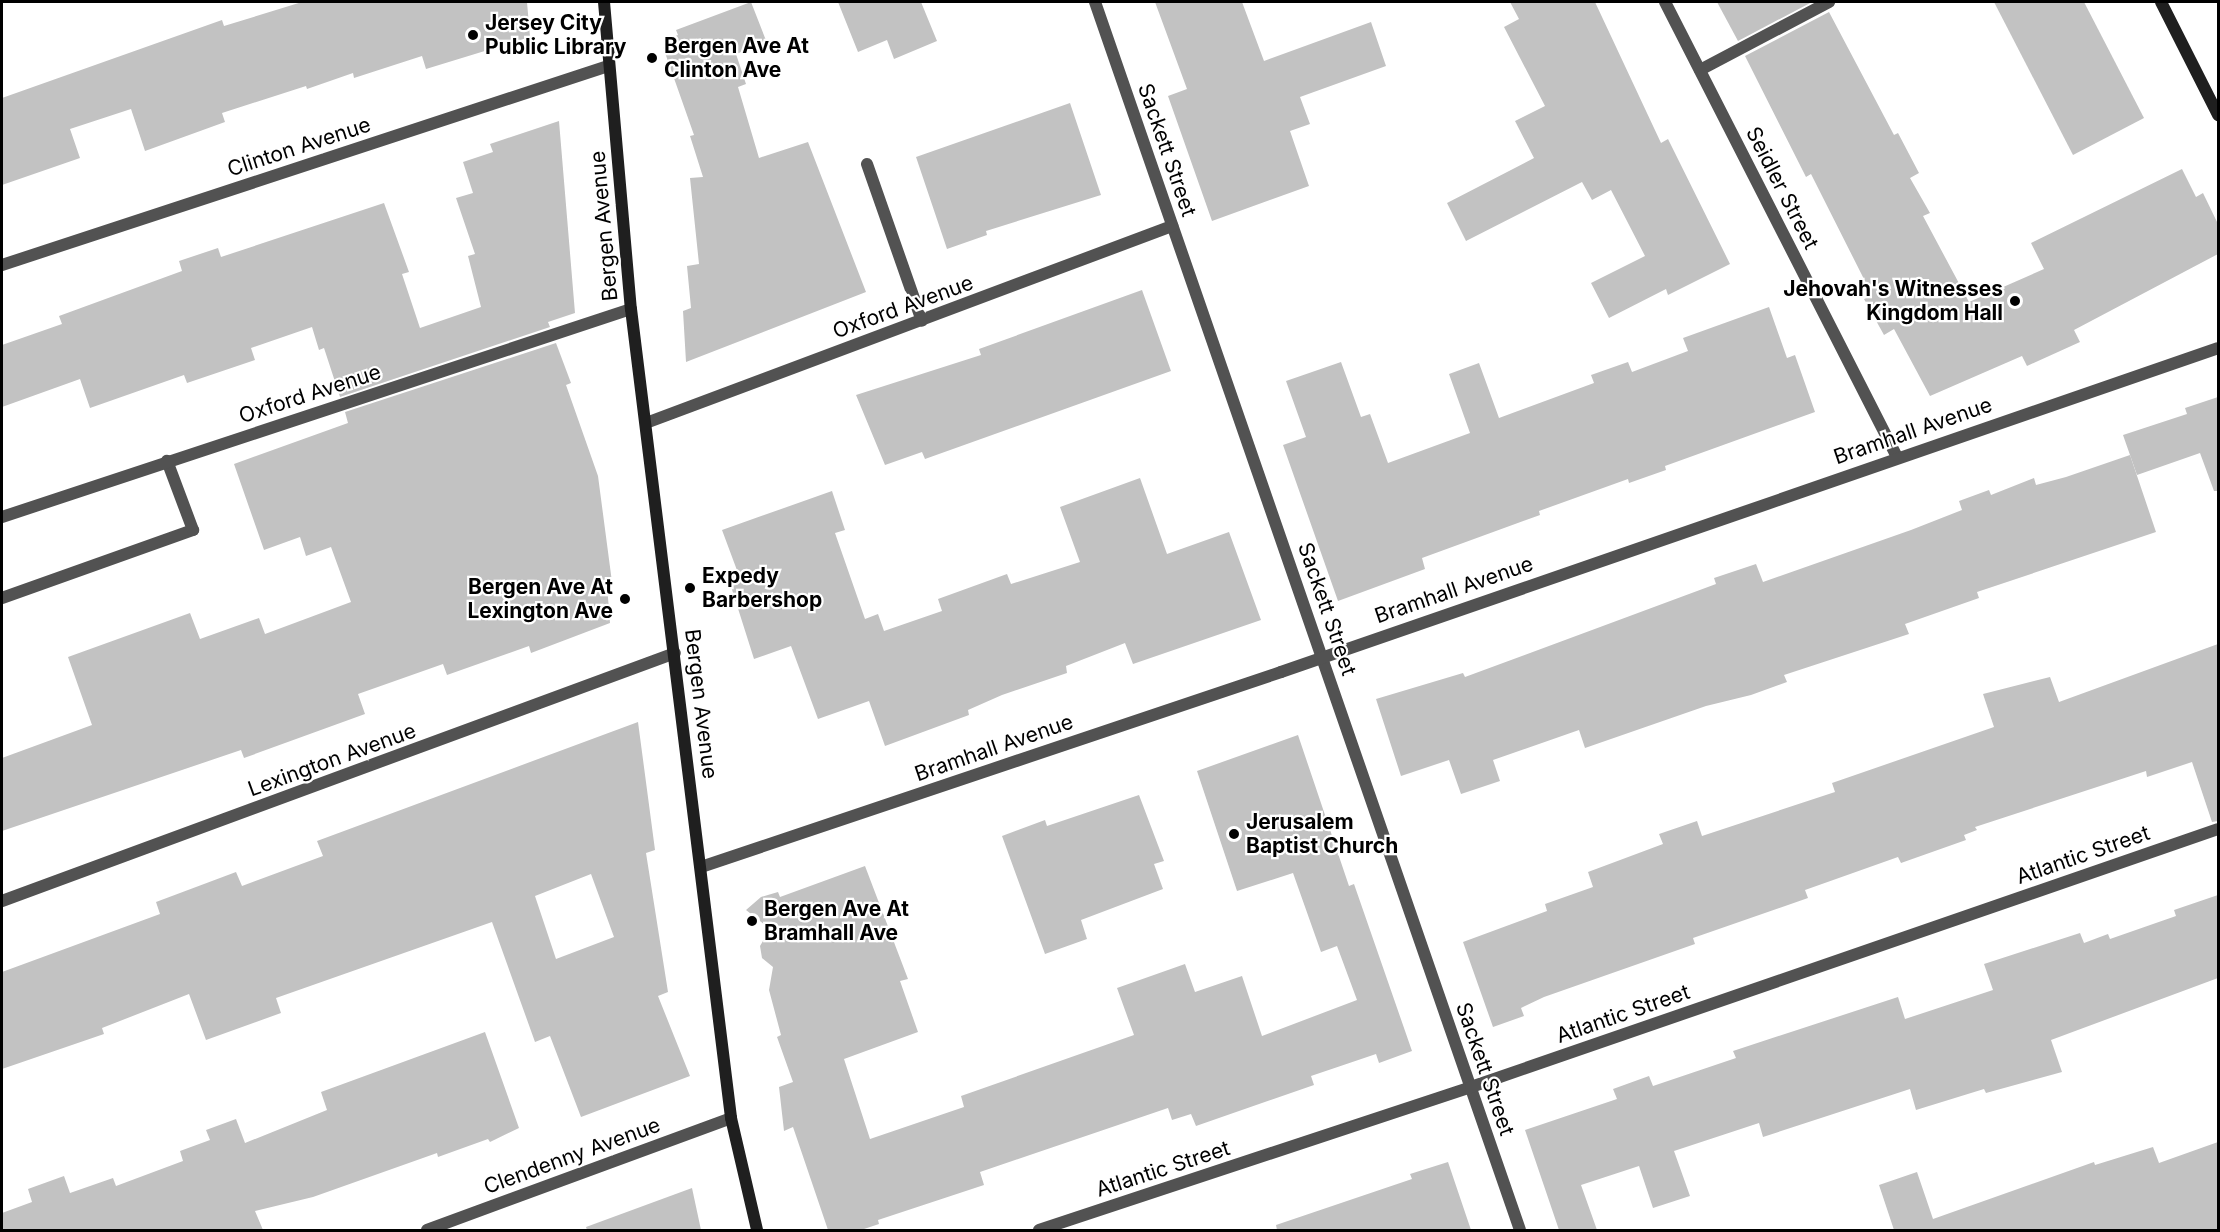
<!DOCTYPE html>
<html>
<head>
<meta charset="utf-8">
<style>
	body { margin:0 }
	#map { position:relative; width:2220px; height:1232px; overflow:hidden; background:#fff; font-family:Inter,sans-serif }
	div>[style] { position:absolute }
	.building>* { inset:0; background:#c2c2c2 }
	.lane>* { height:12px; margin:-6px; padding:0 6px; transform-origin:6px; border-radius:6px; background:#525252 }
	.street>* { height:12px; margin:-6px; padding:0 6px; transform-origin:6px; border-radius:6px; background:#525252 }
	.secondary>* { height:12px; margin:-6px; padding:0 6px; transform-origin:6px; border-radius:6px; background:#1f1f1f }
	.dots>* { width:16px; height:16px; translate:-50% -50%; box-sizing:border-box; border:3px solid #fff; border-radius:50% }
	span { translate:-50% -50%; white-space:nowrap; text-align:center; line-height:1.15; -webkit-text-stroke:4.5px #fff; paint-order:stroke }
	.poi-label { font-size:21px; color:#000; font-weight:700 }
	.left { translate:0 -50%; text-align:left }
	.right { translate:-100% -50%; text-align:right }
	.street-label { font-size:21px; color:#000 }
	.frame { position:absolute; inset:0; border:3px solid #000; pointer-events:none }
</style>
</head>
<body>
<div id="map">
	<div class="building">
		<i style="clip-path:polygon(302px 2px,527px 2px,530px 37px,426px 69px,422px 56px,354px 78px,353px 73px,307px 89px,306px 86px,222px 113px,225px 122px,145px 151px,131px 109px,70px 129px,80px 158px,2px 185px,2px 98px,222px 20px,224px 26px)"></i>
		<i style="clip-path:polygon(751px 2px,767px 43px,736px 54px,746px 84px,738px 87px,759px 158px,808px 142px,866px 292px,686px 362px,683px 311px,691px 308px,687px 266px,699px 264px,690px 178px,703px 177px,690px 136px,694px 135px,663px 47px,671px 45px,669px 39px,678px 35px,676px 30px)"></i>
		<i style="clip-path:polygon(838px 2px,921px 2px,937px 41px,894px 59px,887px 40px,858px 52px)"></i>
		<i style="clip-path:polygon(1155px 2px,1242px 2px,1264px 61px,1371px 22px,1386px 66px,1300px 97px,1310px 124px,1290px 131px,1309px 186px,1212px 221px,1168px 96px,1187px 89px)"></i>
		<i style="clip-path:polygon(1510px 2px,1595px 2px,1661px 143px,1668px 139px,1730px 264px,1668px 295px,1666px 289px,1609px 318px,1591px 283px,1645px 256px,1611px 190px,1592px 200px,1582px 182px,1466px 241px,1447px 203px,1534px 158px,1515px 121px,1545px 106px,1504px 27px,1519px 19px)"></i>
		<i style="clip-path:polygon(1717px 2px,1812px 2px,1738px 41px)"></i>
		<i style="clip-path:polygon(1994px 2px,2084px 2px,2144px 118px,2073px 155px)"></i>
		<i style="clip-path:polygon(1829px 12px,1894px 135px,1898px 133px,1919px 173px,1910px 178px,1930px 213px,1923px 216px,1969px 302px,2044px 269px,2031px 243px,2182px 169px,2196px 197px,2203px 193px,2218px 224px,2218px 254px,2074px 330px,2080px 342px,2027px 366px,2022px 356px,1930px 396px,1894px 329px,1884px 335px,1864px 299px,1872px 295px,1811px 174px,1806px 177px,1745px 56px)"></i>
		<i style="clip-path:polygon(1070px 103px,1101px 195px,986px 231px,987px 235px,947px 249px,916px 157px)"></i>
		<i style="clip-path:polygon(559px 121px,575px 313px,548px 322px,550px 327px,340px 397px,324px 348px,319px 350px,312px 327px,251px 348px,255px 360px,187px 383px,184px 375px,90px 408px,80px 379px,2px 407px,2px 345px,62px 324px,59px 316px,182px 271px,179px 261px,218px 248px,221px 257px,384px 203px,409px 272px,402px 274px,420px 328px,481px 307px,468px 256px,475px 254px,456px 198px,473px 193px,463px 162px,493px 152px,490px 144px)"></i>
		<i style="clip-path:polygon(1142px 290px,1171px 371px,925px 459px,922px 452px,885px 465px,856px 395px,981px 355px,979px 349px)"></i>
		<i style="clip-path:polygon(1769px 307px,1787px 358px,1795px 355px,1815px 412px,1665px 466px,1666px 470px,1629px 483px,1628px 479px,1539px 511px,1540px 515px,1422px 558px,1425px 569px,1338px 601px,1283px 445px,1306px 437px,1286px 381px,1341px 362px,1361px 417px,1370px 414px,1388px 463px,1470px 433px,1449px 374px,1479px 363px,1499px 418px,1594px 383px,1591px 375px,1628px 362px,1632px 372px,1688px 351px,1683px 338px)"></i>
		<i style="clip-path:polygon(556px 343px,571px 383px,566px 385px,598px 476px,612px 582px,607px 585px,610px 623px,531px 653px,529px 646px,447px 675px,443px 664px,358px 694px,365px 714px,244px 758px,241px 750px,2px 831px,2px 758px,92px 725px,68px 657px,190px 613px,200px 639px,259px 618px,265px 634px,351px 602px,331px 547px,306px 556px,300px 537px,264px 550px,234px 464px,348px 423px,345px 412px)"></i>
		<i style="clip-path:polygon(2218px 397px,2218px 491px,2214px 491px,2200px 453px,2137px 475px,2123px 435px,2187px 414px,2185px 408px)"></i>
		<i style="clip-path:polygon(2130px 455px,2156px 532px,1977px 592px,1979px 598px,1905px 624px,1909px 634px,1784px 675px,1787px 682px,1751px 695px,1706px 706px,1585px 748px,1579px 730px,1493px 760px,1500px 781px,1461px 794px,1449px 760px,1401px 776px,1376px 699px,1463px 673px,1465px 677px,1716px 584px,1714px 578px,1756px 564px,1763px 582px,1911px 530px,1962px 510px,1959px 501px,1989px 490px,1991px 495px,2034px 478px,2036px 485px,2066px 477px)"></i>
		<i style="clip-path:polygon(1140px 478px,1167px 554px,1229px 532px,1261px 620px,1133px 664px,1125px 643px,1066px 666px,1067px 673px,1002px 695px,968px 710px,969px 715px,885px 746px,869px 701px,818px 719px,791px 646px,754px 659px,728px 577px,738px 573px,722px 530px,832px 491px,845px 530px,835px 533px,865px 619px,878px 614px,884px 631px,942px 611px,938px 599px,1007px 574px,1011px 584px,1080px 562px,1060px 507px)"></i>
		<i style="clip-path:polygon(2218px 644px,2218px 821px,2212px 822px,2192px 762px,2147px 777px,2146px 771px,1975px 827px,1977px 830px,1964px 835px,1966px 840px,1901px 863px,1898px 857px,1805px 890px,1808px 898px,1693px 938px,1695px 944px,1544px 997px,1521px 1008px,1524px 1016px,1493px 1027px,1463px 942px,1547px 911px,1545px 904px,1593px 887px,1588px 872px,1663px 844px,1659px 834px,1697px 821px,1702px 836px,1835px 792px,1832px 783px,1994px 727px,1983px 694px,2050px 677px,2059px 702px)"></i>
		<i style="clip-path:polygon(evenodd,638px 722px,655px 850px,646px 853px,668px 992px,658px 996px,690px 1076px,581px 1117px,550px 1036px,535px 1042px,492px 922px,276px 998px,281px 1013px,206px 1040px,189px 994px,102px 1028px,104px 1034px,2px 1069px,2px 972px,160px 914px,156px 902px,236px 872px,242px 886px,323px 856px,317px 841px,638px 722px,591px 874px,614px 937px,556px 959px,535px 896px,591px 874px)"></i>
		<i style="clip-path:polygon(1298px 735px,1349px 886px,1354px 884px,1412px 1051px,1379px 1063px,1376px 1054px,1311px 1076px,1314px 1085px,1196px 1126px,1191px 1114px,1172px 1120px,1168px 1108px,980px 1172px,984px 1185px,878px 1220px,879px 1224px,861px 1230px,828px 1230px,793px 1127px,784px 1131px,779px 1087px,793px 1082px,777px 1037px,781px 1035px,769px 990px,773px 967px,762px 958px,760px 946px,770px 929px,746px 910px,761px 897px,778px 892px,780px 897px,865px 866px,908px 979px,900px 981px,918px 1032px,844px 1059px,870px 1139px,964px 1107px,961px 1096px,1134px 1035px,1117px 988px,1185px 964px,1195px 992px,1242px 976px,1262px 1036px,1357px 1000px,1337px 946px,1321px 952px,1293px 873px,1237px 891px,1197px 771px)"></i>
		<i style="clip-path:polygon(1139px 795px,1164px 861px,1154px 864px,1163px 889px,1081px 920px,1087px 939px,1045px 954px,1002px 836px,1045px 820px,1047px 826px)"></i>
		<i style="clip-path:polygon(2218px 895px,2218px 978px,2051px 1040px,2062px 1072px,1986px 1093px,1984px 1089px,1916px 1110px,1910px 1089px,1763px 1137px,1759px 1123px,1674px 1151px,1690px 1196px,1653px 1208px,1639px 1166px,1581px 1185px,1597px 1230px,1559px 1230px,1525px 1130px,1617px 1099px,1613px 1089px,1649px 1076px,1653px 1086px,1736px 1058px,1733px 1051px,1898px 997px,1905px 1019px,1993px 990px,1984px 964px,2080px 933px,2084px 943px,2108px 934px,2110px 939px,2176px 916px,2174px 910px)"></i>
		<i style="clip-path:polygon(485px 1032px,519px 1128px,490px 1142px,488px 1139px,438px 1157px,437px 1153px,313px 1197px,255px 1211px,263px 1230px,2px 1230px,2px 1213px,32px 1202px,28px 1189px,64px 1176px,70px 1193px,113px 1178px,116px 1186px,183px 1161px,180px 1151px,210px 1140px,206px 1130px,236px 1119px,245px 1143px,327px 1110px,321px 1092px)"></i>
		<i style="clip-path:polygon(2218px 1142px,2218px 1230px,1894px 1230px,1879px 1185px,1917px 1172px,1933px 1219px,2094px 1162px,2095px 1165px,2153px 1147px,2159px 1163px)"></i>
		<i style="clip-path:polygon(1448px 1162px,1471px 1230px,1277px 1230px,1276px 1225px,1412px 1179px,1410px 1174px)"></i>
		<i style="clip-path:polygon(692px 1188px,701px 1230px,587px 1230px,586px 1227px)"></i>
	</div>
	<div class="lane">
		<i style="left:1700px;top:70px;width:146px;rotate:-27.8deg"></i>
		<i style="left:867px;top:164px;width:166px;rotate:70.7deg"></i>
		<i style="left:2px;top:598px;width:203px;rotate:-19.6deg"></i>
		<i style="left:193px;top:530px;width:74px;rotate:-110.6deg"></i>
	</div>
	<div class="street">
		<i style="left:1095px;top:2px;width:1299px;rotate:70.91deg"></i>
		<i style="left:1665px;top:2px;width:511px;rotate:62.98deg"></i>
		<i style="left:2px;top:265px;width:638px;rotate:-18.18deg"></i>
		<i style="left:646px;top:423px;width:562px;rotate:-20.53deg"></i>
		<i style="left:2px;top:517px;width:662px;rotate:-18.3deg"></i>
		<i style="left:701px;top:867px;width:612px;rotate:-18.58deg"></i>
		<i style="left:1281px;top:672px;width:991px;rotate:-19.07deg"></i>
		<i style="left:2px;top:901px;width:717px;rotate:-20.23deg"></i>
		<i style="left:427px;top:1230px;width:324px;rotate:-20.2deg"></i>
		<i style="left:1039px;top:1230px;width:455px;rotate:-18.3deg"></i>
		<i style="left:1471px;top:1087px;width:790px;rotate:-19.05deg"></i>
	</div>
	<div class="secondary">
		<i style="left:604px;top:2px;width:308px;rotate:85deg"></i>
		<i style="left:631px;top:309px;width:815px;rotate:82.95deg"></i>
		<i style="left:731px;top:1118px;width:115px;rotate:76.9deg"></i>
		<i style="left:2161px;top:2px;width:127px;rotate:63.2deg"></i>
	</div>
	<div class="dots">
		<i style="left:473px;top:35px;background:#000"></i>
		<i style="left:652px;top:58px;background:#000"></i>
		<i style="left:2015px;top:301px;background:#000"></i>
		<i style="left:690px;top:588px;background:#000"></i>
		<i style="left:625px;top:599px;background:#000"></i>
		<i style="left:1234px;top:834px;background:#000"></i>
		<i style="left:752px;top:921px;background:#000"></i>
	</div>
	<div class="poi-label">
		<span class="left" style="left:485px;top:35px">Jersey City<br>Public Library</span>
		<span class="left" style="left:664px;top:58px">Bergen Ave At<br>Clinton Ave</span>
		<span class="right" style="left:2003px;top:301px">Jehovah's Witnesses<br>Kingdom Hall</span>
		<span class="left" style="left:702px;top:588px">Expedy<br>Barbershop</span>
		<span class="right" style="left:613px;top:599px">Bergen Ave At<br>Lexington Ave</span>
		<span class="left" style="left:1246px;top:834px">Jerusalem<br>Baptist Church</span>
		<span class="left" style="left:764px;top:921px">Bergen Ave At<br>Bramhall Ave</span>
	</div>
	<div class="street-label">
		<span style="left:299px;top:147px;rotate:-18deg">Clinton Avenue</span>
		<span style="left:1167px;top:150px;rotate:71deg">Sackett Street</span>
		<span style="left:1782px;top:188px;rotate:63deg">Seidler Street</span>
		<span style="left:604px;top:226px;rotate:-95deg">Bergen Avenue</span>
		<span style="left:903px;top:307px;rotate:-20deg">Oxford Avenue</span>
		<span style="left:310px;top:394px;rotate:-18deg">Oxford Avenue</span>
		<span style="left:1913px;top:431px;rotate:-19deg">Bramhall Avenue</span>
		<span style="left:1454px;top:590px;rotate:-19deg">Bramhall Avenue</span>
		<span style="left:1327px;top:609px;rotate:71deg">Sackett Street</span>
		<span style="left:701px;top:704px;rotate:83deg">Bergen Avenue</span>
		<span style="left:994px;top:748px;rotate:-19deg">Bramhall Avenue</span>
		<span style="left:332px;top:760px;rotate:-20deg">Lexington Avenue</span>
		<span style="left:2083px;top:855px;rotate:-19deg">Atlantic Street</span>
		<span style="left:1623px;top:1014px;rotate:-19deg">Atlantic Street</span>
		<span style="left:1485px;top:1069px;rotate:71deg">Sackett Street</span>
		<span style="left:572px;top:1156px;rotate:-20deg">Clendenny Avenue</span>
		<span style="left:1163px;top:1169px;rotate:-18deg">Atlantic Street</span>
	</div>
	<div class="frame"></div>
</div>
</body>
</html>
